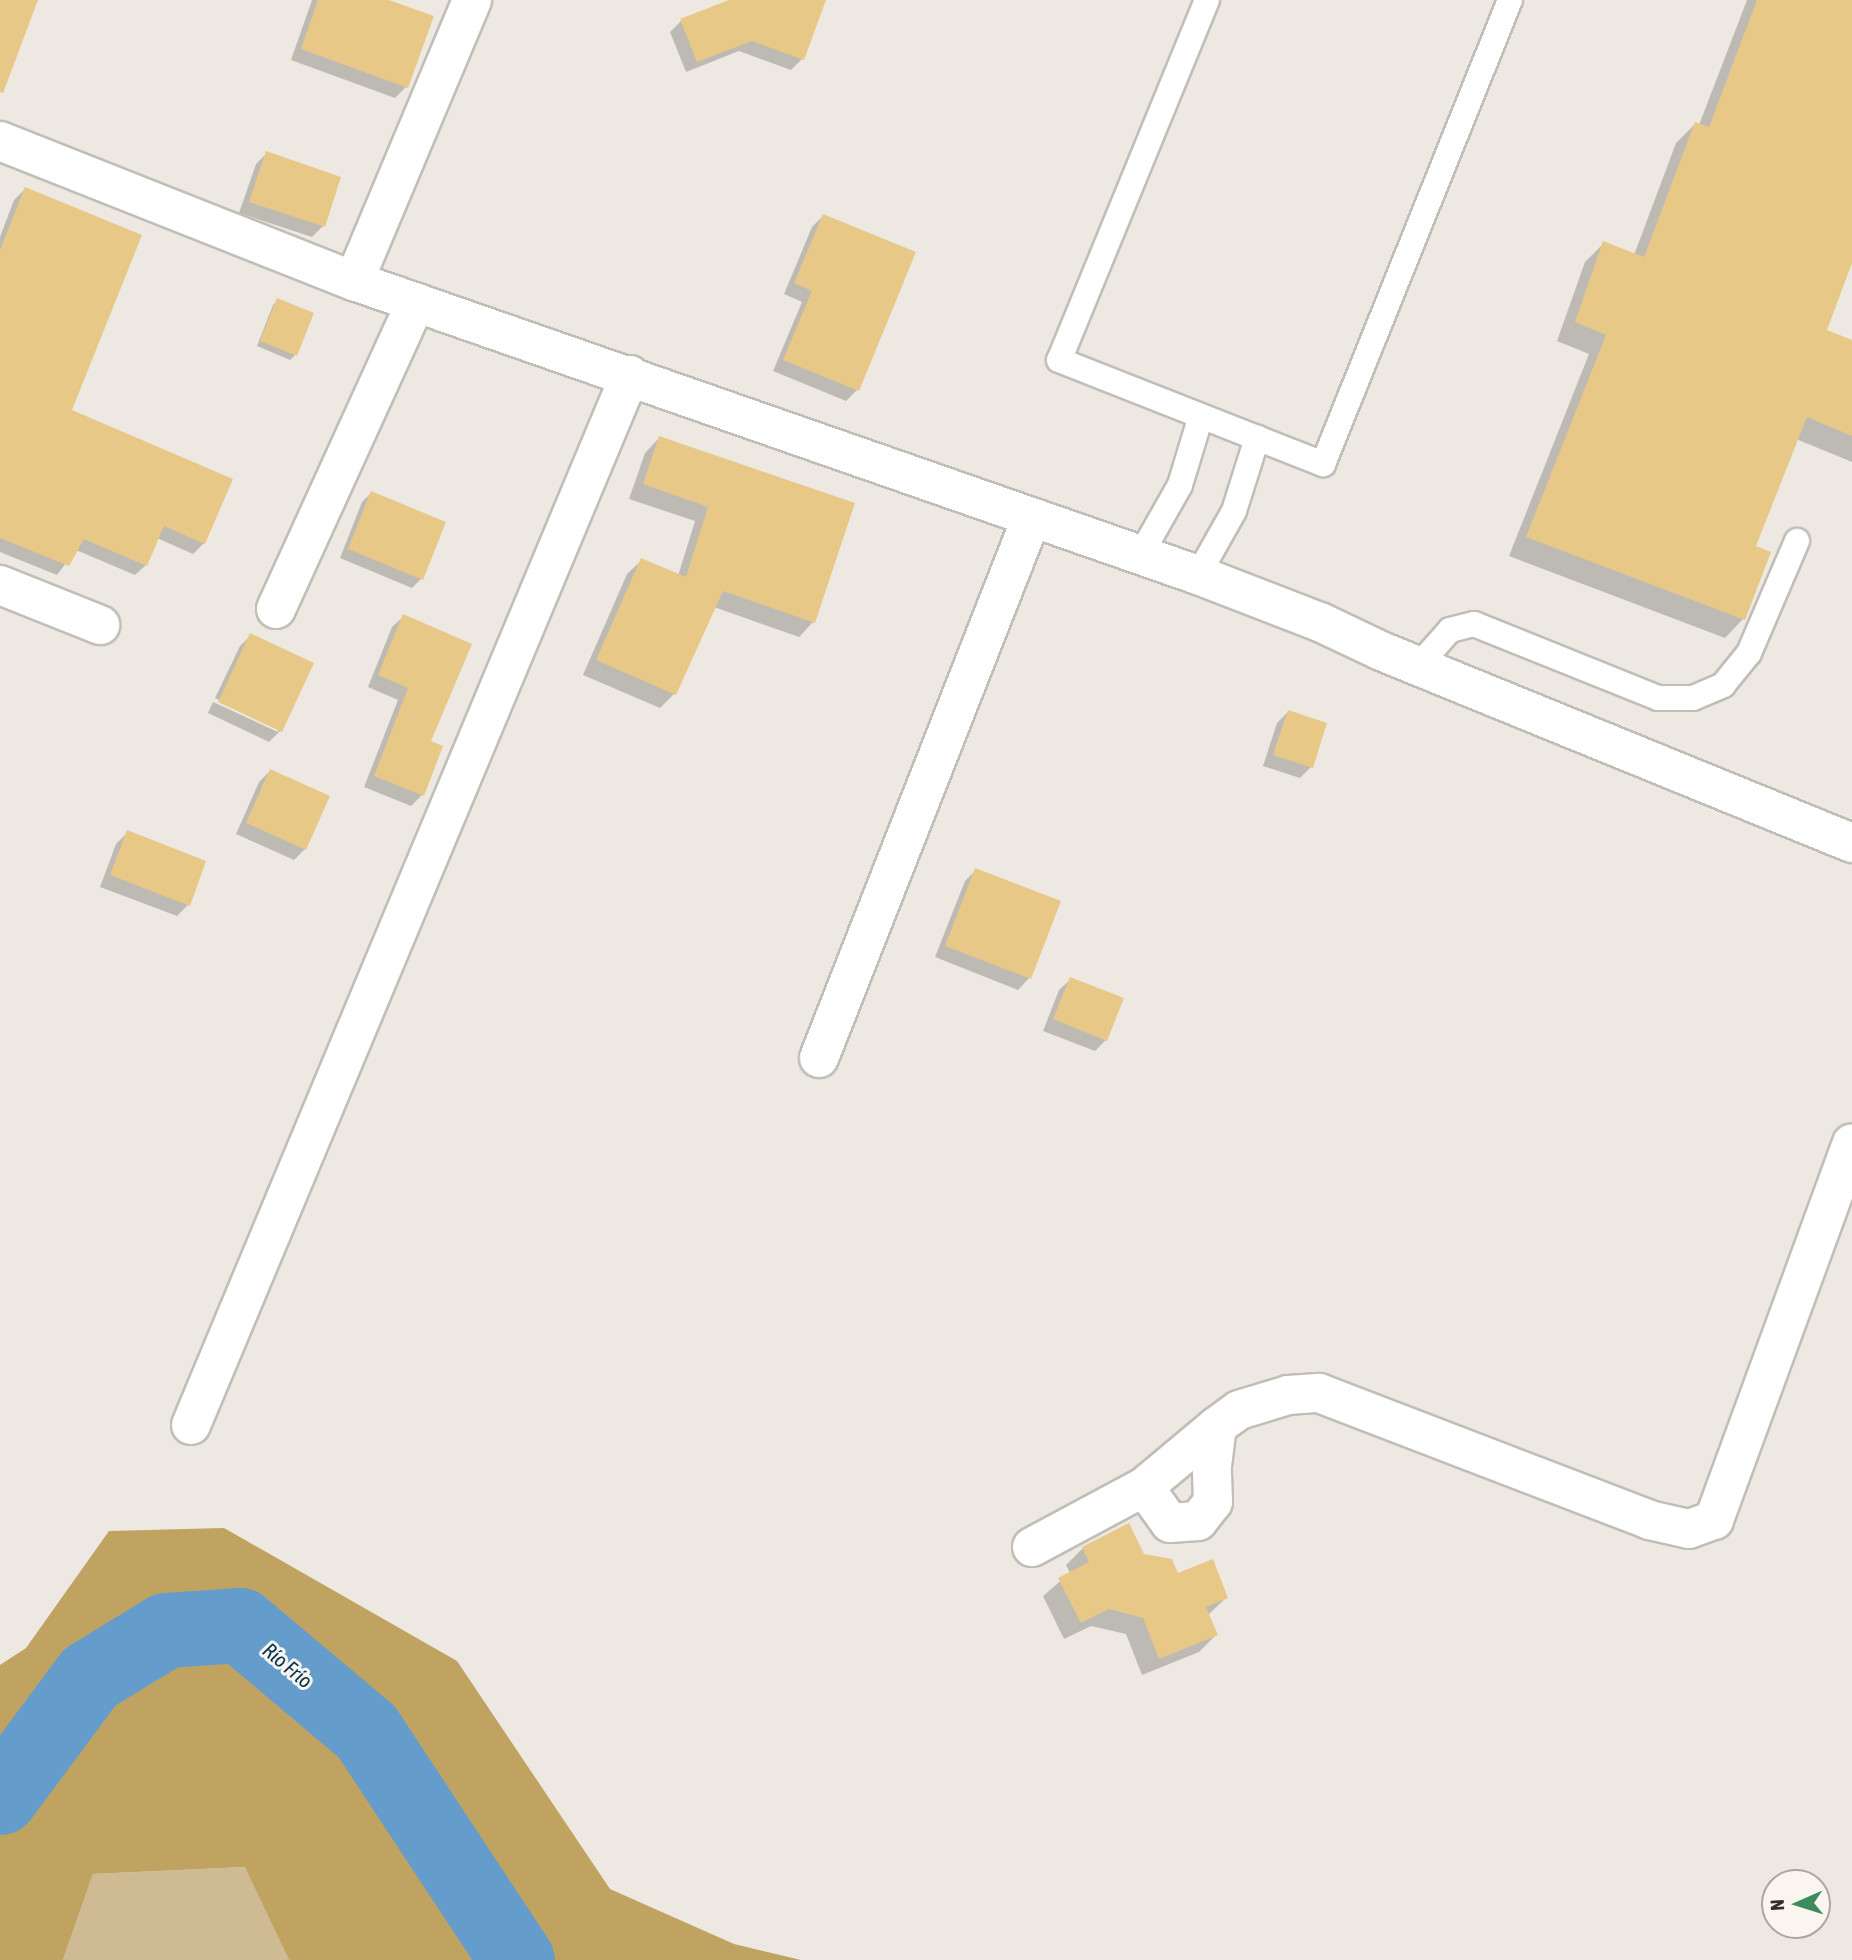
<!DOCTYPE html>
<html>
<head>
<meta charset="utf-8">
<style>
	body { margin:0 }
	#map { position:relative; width:1852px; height:1960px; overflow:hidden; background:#ede9e2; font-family:"Asap Condensed",sans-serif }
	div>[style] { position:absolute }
	.green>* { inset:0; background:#cfbb93 }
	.forest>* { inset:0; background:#c1a361 }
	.shadow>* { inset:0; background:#0003 }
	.river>* { height:75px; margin:-37.5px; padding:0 37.5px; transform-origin:37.5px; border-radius:37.5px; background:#649dcb }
	.building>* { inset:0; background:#e8c886 }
	.roads { filter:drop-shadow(2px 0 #c1beb7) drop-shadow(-2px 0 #c1beb7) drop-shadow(0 2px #c1beb7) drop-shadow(0 -2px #c1beb7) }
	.service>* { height:24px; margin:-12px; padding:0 12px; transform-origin:12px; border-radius:12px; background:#fff }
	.minor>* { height:38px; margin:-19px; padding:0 19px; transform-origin:19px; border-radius:19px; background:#fff }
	span { translate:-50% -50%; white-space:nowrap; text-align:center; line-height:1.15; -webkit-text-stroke:6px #faf6ef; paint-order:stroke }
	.water-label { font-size:21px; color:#023251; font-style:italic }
	.north { position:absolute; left:1761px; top:1869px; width:70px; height:70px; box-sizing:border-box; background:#faf6ef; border:2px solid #aaa6a1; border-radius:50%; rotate:267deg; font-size:19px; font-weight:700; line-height:28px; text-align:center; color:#312f2c }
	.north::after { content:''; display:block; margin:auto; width:24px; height:32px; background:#3c8c5d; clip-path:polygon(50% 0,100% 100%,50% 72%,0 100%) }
</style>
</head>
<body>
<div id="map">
	<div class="green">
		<i style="clip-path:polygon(246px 1867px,289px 1960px,63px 1960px,93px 1874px)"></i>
	</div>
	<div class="forest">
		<i style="clip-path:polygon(224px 1528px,457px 1661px,610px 1889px,734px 1944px,801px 1960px,289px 1960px,245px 1867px,93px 1874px,63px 1960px,0 1960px,0 1665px,26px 1648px,109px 1531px)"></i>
	</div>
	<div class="shadow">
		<i style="clip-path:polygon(312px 0,384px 0,406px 87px,395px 98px,291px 60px)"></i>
		<i style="clip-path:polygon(734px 0,823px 0,802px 59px,791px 70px,739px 51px,686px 72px,670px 32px,681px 21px)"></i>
		<i style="clip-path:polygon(1747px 0,1852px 0,1852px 259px,1825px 331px,1852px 342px,1852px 462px,1796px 439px,1754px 547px,1768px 553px,1743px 619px,1725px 638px,1509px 556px,1589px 354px,1557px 341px,1585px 262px,1604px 243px,1634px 255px,1676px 143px,1695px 124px,1699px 125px)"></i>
		<i style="clip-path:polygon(267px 153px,323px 226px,312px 237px,239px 213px,256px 164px)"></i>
		<i style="clip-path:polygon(25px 189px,70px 411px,204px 543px,193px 554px,157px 538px,146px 565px,135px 575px,76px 550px,57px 575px,0 552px,0 237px,14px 200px)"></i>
		<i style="clip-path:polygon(823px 216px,857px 390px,846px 401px,773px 371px,802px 302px,784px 294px,812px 227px)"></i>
		<i style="clip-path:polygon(278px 300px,295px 355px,290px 360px,257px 346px,273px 305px)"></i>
		<i style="clip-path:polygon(659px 438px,813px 622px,799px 637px,714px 607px,674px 694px,660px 708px,583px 675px,627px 574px,642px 560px,678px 576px,695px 521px,629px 499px,645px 453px)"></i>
		<i style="clip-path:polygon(371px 493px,444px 523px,421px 579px,412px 588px,340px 558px,362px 502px)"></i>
		<i style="clip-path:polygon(404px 616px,429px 742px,422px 795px,411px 806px,364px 787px,398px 700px,368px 687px,392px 627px)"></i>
		<i style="clip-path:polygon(251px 635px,280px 731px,269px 742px,208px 713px,213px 702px,278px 732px,278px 728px,215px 698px,240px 646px)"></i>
		<i style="clip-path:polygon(1288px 712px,1311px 767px,1300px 778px,1263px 766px,1277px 723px)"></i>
		<i style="clip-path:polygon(270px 771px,305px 849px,294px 860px,236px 834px,259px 782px)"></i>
		<i style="clip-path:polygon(127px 833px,188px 905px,177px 916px,100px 887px,116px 844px)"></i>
		<i style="clip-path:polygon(976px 870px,1058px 902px,1029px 978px,1018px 990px,935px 957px,965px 881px)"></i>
		<i style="clip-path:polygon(1071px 979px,1106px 1040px,1095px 1051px,1043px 1031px,1059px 990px)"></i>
		<i style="clip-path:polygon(1128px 1525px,1143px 1556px,1226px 1598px,1208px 1615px,1216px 1635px,1199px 1652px,1142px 1675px,1126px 1634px,1091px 1626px,1064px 1639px,1043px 1596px,1070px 1573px,1066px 1565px,1083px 1548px)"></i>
	</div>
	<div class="river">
		<i style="left:0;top:1797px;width:149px;rotate:-53.4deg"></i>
		<i style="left:89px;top:1677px;width:90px;rotate:-31.4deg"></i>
		<i style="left:166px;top:1630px;width:74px;rotate:-3.9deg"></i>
		<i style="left:240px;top:1625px;width:165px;rotate:40.1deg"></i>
		<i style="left:366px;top:1731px;width:274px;rotate:56.6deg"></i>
	</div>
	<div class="building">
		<i style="clip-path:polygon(0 0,38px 0,3px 93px,0 92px)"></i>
		<i style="clip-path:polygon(318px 0,389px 0,434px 16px,408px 88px,301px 49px)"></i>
		<i style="clip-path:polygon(729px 0,826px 0,804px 60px,752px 41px,697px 62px,680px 19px)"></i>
		<i style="clip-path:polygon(1757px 0,1852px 0,1852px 263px,1827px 330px,1852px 340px,1852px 436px,1807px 417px,1756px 546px,1771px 552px,1745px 620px,1526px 537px,1606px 335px,1575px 322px,1603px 241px,1644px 257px,1695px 122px,1709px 127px)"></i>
		<i style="clip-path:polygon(266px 151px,341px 177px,325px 227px,249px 202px)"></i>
		<i style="clip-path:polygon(25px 187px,142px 235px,72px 410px,233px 479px,205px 544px,164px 526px,147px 566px,84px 539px,69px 566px,0 538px,0 250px)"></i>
		<i style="clip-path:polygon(823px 214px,916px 252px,859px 391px,783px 360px,812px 291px,794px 283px)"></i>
		<i style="clip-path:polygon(277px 298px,314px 313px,297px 356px,260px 341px)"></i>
		<i style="clip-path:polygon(659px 436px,855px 503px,815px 623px,723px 591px,676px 695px,596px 660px,641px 558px,686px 577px,708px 507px,643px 484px)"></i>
		<i style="clip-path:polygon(371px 491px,446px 522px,423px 580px,348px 549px)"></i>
		<i style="clip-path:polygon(403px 614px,472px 644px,431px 741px,443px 746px,424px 796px,374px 776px,408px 688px,378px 675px)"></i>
		<i style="clip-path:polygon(250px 633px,314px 663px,282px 732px,218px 702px)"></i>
		<i style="clip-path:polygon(1288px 710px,1327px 723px,1313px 768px,1273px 755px)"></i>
		<i style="clip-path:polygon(270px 769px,330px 796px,306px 850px,246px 823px)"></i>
		<i style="clip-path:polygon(127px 830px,206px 861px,190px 906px,110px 875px)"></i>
		<i style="clip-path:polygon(975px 868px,1061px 901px,1031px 979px,945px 946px)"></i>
		<i style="clip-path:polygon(1070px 977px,1124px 998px,1107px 1041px,1053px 1019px)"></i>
		<i style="clip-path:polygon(1129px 1523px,1144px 1554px,1172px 1559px,1178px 1573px,1213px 1559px,1228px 1598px,1206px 1607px,1218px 1635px,1159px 1659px,1143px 1618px,1109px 1609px,1081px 1623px,1058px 1578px,1089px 1562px,1082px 1547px)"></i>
	</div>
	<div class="roads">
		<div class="service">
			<i style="left:1207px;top:0;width:389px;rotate:112.3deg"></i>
			<i style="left:1059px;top:360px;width:284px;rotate:21.5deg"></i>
			<i style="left:1323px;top:464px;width:500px;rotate:-68.05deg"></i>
			<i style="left:1141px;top:554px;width:79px;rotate:-60.5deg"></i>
			<i style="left:1180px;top:485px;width:72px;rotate:-73.1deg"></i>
			<i style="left:1198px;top:575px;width:73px;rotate:-60.6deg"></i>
			<i style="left:1234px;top:511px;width:77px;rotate:-72.5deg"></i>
			<i style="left:1418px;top:666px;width:48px;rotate:-48.4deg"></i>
			<i style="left:1450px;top:630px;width:25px;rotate:-14deg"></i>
			<i style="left:1474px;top:624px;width:198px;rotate:21.9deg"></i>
			<i style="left:1658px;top:698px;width:35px"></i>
			<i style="left:1693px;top:698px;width:33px;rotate:-23deg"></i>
			<i style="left:1723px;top:685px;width:41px;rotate:-50.9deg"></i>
			<i style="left:1749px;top:653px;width:122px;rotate:-66.8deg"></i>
		</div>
		<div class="minor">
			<i style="left:0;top:141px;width:381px;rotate:21.6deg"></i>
			<i style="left:354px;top:281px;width:894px;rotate:19.21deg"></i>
			<i style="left:1198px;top:575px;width:131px;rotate:21.1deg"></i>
			<i style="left:1320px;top:622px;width:68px;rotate:25.4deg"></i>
			<i style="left:1381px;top:651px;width:509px;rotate:22.18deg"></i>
			<i style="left:354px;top:281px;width:305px;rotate:-67.2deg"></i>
			<i style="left:0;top:585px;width:108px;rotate:21.8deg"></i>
			<i style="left:276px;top:609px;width:337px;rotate:-65.5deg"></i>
			<i style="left:819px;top:1058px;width:579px;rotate:-68.53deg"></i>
			<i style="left:191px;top:1425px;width:1138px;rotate:-67.31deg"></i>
			<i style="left:1144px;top:1487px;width:95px;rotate:-39.9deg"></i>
			<i style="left:1032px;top:1547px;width:127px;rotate:-28.2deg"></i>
			<i style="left:1144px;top:1487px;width:44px;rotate:54.2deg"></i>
			<i style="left:1170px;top:1523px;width:28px;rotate:-4deg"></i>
			<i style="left:1198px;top:1521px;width:24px;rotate:-52deg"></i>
			<i style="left:1213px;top:1502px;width:36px;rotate:-92deg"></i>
			<i style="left:1212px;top:1466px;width:40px;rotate:-82.9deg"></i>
			<i style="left:1217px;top:1426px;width:27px;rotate:-36deg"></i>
			<i style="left:1239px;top:1410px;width:51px;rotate:-17deg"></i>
			<i style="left:1288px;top:1395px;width:31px;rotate:-4deg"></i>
			<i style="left:1319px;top:1393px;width:354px;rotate:21deg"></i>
			<i style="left:1649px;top:1520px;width:41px;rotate:12.7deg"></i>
			<i style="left:1689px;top:1529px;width:27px;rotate:-20deg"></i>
			<i style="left:1714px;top:1520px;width:401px;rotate:-69.9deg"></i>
		</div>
	</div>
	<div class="water-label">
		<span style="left:288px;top:1665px;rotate:40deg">Río Frío</span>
	</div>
	<div class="north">N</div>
</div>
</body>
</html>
